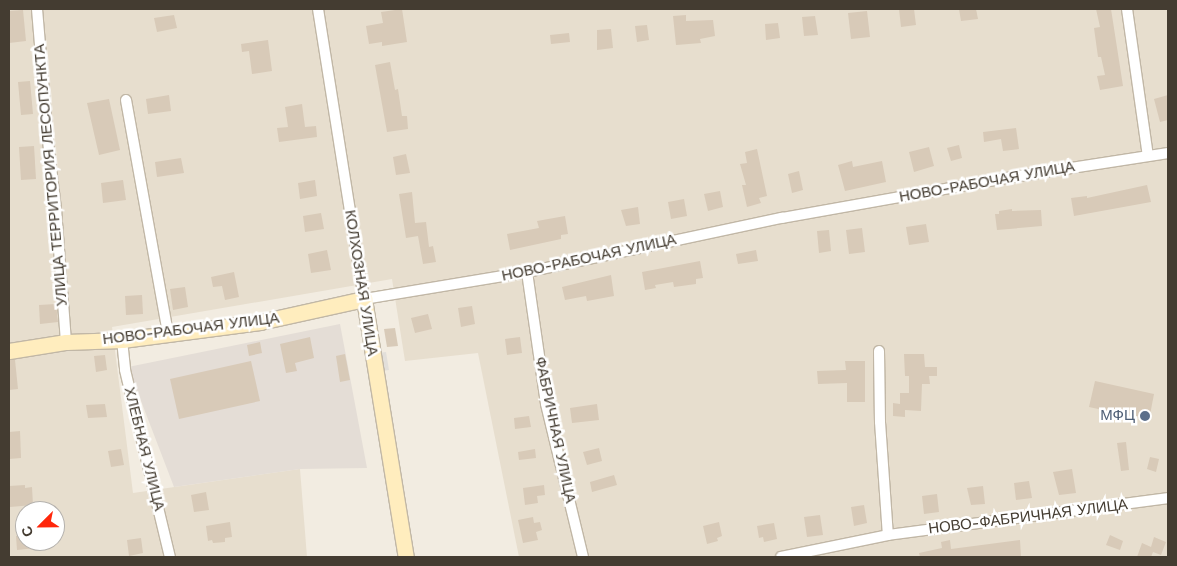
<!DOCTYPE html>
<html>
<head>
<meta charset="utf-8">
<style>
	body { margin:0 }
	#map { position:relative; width:1177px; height:566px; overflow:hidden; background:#f2ece1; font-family:"Work Sans",sans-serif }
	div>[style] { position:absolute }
	.residential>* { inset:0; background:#e7dece }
	.industrial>* { inset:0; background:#e4ddd6 }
	.parking>* { inset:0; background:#e2dfda }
	.building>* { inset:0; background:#d8cab8 }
	.roads { filter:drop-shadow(1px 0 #c1b7a6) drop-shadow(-1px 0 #c1b7a6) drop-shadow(0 1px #c1b7a6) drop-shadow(0 -1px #c1b7a6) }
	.street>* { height:10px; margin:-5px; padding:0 5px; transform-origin:5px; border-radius:5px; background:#fff }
	.secondary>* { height:15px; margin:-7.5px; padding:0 7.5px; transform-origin:7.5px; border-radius:7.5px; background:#ffedbe }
	.dots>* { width:14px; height:14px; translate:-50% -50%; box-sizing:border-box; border:2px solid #fff; border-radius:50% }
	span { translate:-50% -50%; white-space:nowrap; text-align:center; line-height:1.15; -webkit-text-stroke:5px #fff; paint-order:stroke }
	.street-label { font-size:15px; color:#443c31 }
	.service-label { font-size:15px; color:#4e5e75 }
	.right { translate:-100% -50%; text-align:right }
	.frame { position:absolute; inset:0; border:10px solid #443c31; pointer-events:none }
	.north { position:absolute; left:15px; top:501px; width:50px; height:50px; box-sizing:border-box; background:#fff; border:1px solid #b4b1ad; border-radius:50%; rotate:247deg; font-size:14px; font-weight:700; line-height:20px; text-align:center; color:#443c31 }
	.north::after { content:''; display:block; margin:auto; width:18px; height:22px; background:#ff270b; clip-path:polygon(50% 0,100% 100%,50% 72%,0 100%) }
</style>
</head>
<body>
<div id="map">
	<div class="residential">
		<i style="clip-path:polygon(evenodd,9px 9px,1168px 9px,1168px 557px,519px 557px,478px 353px,405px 361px,392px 279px,112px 327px,133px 493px,300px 469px,307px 557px,9px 557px,9px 9px,25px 511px,55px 511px,55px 541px,25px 541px,25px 511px)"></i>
	</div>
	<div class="industrial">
		<i style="clip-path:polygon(340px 324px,367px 468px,300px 469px,174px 487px,128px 367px)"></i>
	</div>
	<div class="parking">
		<i style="clip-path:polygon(386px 352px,389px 370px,382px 371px,379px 353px)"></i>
	</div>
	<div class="building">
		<i style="clip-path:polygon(402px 9px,407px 42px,382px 46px,382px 42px,369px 44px,366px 26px,383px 23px,381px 12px)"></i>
		<i style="clip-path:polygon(899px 9px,914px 9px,916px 25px,901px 27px)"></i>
		<i style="clip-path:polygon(959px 9px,976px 9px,978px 19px,961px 21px)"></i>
		<i style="clip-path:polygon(1096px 9px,1111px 9px,1123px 86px,1100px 90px,1097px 76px,1105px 75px,1101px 57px,1098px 57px,1094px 28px,1100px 27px)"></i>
		<i style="clip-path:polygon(23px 10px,26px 41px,9px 43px,9px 11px)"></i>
		<i style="clip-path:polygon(867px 11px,870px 37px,851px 39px,848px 13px)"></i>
		<i style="clip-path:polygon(174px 15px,177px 28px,157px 32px,154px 18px)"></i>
		<i style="clip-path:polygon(686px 15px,686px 21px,713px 20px,715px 36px,700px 39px,701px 43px,676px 45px,673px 16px)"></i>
		<i style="clip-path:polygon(815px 16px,818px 35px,804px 36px,802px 17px)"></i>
		<i style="clip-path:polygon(778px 23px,780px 38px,766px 40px,765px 24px)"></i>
		<i style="clip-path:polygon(647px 25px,649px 40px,637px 42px,635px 26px)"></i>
		<i style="clip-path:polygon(611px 29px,613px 48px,597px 50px,597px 30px)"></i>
		<i style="clip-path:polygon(569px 33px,570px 42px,551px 44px,550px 35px)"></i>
		<i style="clip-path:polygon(268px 40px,272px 71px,252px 74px,249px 51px,242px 52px,241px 44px)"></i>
		<i style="clip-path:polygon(390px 62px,395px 90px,398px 89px,402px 116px,407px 116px,408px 129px,387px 132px,375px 65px)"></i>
		<i style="clip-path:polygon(30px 81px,33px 114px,21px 115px,18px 82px)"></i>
		<i style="clip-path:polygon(169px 95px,171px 111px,148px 114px,146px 99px)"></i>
		<i style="clip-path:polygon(1168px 95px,1168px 120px,1160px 122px,1154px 99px)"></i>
		<i style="clip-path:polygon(109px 99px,120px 150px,99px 155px,87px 103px)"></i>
		<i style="clip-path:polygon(302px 104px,305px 127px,316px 126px,317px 137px,279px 142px,277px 128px,288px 127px,285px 107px)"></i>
		<i style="clip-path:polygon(1016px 128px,1019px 149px,1003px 151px,1001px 139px,984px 142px,983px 132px)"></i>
		<i style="clip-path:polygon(959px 145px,962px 158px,951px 161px,947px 148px)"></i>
		<i style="clip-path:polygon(34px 146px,36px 179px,21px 180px,19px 147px)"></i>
		<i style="clip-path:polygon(929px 147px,934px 166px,914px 172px,909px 152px)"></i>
		<i style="clip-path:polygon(757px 149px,767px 196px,759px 198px,761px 203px,747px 207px,742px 185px,746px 185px,740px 164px,747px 163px,745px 152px)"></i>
		<i style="clip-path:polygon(406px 154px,410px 173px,396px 175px,393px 157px)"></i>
		<i style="clip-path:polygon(181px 158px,184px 173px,157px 177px,155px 162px)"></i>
		<i style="clip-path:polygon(852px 161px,853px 167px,882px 161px,886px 182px,845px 191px,838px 165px)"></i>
		<i style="clip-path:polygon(799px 171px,803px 190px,792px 193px,788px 174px)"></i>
		<i style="clip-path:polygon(123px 180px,126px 200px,103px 203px,101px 183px)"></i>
		<i style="clip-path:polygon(315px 180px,317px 196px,300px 199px,298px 183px)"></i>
		<i style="clip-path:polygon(1147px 185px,1151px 202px,1074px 216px,1071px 198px,1087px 196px,1087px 198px)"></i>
		<i style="clip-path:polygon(720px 191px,723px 207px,708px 211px,704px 194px)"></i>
		<i style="clip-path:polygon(412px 192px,415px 223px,426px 222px,429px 247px,433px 246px,436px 262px,423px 264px,418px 236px,406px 238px,399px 194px)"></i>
		<i style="clip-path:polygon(684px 199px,687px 216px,671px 219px,668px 202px)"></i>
		<i style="clip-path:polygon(638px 207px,640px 224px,626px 226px,621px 210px)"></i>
		<i style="clip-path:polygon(1012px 209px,1012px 211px,1041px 210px,1042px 226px,997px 230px,995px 214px,999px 214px,999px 211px)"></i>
		<i style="clip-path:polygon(321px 213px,324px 229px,305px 232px,303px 216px)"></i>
		<i style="clip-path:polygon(565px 216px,568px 234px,561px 235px,561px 239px,510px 250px,507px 234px,539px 228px,537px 221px)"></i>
		<i style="clip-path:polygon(926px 224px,929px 242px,909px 245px,906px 227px)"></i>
		<i style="clip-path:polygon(862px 228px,865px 252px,849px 254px,846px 230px)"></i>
		<i style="clip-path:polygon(829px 230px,831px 251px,819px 253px,817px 231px)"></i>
		<i style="clip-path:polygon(327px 250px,331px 270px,311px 273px,308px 254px)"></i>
		<i style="clip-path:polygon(756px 250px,758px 261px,738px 264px,736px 254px)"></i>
		<i style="clip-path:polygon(700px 261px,703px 278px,696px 279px,696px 284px,674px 287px,673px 282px,655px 285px,656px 288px,645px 290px,642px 272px)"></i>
		<i style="clip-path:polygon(234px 272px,239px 297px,225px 300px,222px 286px,213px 287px,211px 277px)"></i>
		<i style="clip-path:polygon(611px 275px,614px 296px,587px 301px,586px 296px,565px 300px,562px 287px)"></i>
		<i style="clip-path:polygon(185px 287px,188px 307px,173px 310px,170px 289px)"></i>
		<i style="clip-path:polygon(142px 295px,143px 314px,126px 315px,125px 296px)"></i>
		<i style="clip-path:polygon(56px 304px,58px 322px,40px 324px,39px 305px)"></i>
		<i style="clip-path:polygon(472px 306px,475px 324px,461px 327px,458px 308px)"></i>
		<i style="clip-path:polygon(428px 314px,432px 329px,415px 333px,411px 318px)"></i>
		<i style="clip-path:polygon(395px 328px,398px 346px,387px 347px,384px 329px)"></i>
		<i style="clip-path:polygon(310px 337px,314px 358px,295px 363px,297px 371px,286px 373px,280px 344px)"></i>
		<i style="clip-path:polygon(520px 337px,522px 353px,507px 355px,505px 339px)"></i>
		<i style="clip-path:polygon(260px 342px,262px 353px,249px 356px,247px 345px)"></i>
		<i style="clip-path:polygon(345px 354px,350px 380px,340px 382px,336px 356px)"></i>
		<i style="clip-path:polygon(904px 354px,924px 354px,925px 367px,937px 367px,937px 376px,929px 376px,930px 384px,922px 384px,921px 411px,905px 410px,905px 417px,893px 416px,893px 403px,900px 404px,900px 393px,909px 393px,909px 376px,905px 376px)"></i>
		<i style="clip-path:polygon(105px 355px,107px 370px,96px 372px,94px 356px)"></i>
		<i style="clip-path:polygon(9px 360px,15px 360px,18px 389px,9px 390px)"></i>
		<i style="clip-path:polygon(251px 361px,260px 401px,179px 419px,170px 379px)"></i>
		<i style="clip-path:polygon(845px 361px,865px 361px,865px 402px,847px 402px,847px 383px,818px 384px,817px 371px,846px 370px)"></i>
		<i style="clip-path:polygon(1095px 381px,1154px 394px,1149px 420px,1089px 407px)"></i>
		<i style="clip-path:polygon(105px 404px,107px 417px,88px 418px,86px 405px)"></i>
		<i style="clip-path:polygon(597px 404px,599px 420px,572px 423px,570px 408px)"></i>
		<i style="clip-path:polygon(529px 416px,531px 427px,515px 429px,514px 418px)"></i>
		<i style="clip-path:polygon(20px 431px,21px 458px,9px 459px,9px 432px)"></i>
		<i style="clip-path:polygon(1126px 442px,1129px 470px,1121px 471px,1117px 443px)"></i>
		<i style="clip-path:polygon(599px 448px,602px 461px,587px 465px,583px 452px)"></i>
		<i style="clip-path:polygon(121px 449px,124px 465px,111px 467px,108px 451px)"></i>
		<i style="clip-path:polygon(535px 449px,536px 458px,519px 460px,518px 452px)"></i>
		<i style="clip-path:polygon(1150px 457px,1159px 459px,1156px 472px,1147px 469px)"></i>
		<i style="clip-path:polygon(1072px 469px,1076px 493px,1059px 495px,1053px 472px)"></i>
		<i style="clip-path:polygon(614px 475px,617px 485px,592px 492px,590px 482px)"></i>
		<i style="clip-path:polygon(1029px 481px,1032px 498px,1016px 500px,1014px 483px)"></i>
		<i style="clip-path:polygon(25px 485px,25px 488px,32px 487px,33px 505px,10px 507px,9px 486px)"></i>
		<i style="clip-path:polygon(544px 485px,545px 495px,537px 496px,538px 503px,525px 505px,523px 488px)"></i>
		<i style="clip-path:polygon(983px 486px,985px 504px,971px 505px,967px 488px)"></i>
		<i style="clip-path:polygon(206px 492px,209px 510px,194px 512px,191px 495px)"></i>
		<i style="clip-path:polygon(937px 494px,939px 512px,924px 514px,922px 496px)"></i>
		<i style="clip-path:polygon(864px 505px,867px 523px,854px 526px,851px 507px)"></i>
		<i style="clip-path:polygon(820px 515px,823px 535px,807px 537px,804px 517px)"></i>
		<i style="clip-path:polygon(533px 517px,534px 523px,540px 522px,542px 530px,536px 532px,538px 540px,523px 543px,518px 520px)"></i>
		<i style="clip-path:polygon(230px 522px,232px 537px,225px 538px,225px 542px,213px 543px,212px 540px,208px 541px,206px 526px)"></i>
		<i style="clip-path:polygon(719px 522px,722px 536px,717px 538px,718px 541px,707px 544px,703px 526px)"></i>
		<i style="clip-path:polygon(774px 523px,777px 539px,764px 542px,763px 537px,759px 538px,757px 526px)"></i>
		<i style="clip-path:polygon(25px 535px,25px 541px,45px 541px,45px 547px,17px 550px,16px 536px)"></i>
		<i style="clip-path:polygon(1110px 535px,1123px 541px,1120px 550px,1106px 545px)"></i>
		<i style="clip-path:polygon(1154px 537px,1166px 542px,1161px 555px,1153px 552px,1151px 557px,1137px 557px,1142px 543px,1151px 547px)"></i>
		<i style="clip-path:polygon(141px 538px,143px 553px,129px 556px,127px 540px)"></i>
		<i style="clip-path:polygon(950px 540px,951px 549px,1020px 540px,1021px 557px,920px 557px,919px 553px,942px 548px,941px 542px)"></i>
	</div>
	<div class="roads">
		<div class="street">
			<i style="left:37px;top:9px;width:132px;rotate:85.2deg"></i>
			<i style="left:48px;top:141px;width:68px;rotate:83.3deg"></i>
			<i style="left:56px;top:209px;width:133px;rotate:85.7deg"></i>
			<i style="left:318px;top:9px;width:294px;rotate:81deg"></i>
			<i style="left:364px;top:299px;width:165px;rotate:-9.4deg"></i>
			<i style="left:527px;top:272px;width:261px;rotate:-12deg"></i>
			<i style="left:782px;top:218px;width:235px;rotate:-10.1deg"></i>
			<i style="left:1013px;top:177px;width:157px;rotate:-8.8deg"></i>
			<i style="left:1127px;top:9px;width:148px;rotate:81.9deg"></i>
			<i style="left:126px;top:100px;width:238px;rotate:79.8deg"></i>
			<i style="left:527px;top:272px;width:133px;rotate:81.8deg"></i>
			<i style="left:546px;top:404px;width:157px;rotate:76.4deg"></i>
			<i style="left:122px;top:340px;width:30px;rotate:84deg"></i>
			<i style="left:125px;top:370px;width:192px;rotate:76.5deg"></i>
			<i style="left:879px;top:351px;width:71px;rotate:89.2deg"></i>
			<i style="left:880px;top:422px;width:113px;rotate:86deg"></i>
			<i style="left:781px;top:557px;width:109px;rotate:-11.6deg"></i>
			<i style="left:888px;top:535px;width:282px;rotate:-7.5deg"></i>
		</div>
		<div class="secondary">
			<i style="left:9px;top:351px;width:58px;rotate:-9deg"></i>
			<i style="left:66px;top:342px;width:56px;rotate:-2deg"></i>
			<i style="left:122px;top:340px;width:139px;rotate:-7.4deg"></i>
			<i style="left:260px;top:322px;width:107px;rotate:-12.5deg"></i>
			<i style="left:364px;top:299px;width:261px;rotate:80.8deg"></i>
		</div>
	</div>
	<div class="dots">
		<i style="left:1145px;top:416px;background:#5c6f8a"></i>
	</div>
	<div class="street-label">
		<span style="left:51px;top:175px;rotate:-95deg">УЛИЦА ТЕРРИТОРИЯ ЛЕСОПУНКТА</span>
		<span style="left:987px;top:182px;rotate:-10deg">НОВО-РАБОЧАЯ УЛИЦА</span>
		<span style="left:589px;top:258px;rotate:-12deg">НОВО-РАБОЧАЯ УЛИЦА</span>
		<span style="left:361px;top:283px;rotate:81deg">КОЛХОЗНАЯ УЛИЦА</span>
		<span style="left:191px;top:329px;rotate:-7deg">НОВО-РАБОЧАЯ УЛИЦА</span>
		<span style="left:555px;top:430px;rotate:78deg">ФАБРИЧНАЯ УЛИЦА</span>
		<span style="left:144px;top:449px;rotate:76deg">ХЛЕБНАЯ УЛИЦА</span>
		<span style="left:1028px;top:517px;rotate:-7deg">НОВО-ФАБРИЧНАЯ УЛИЦА</span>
	</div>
	<div class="service-label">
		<span class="right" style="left:1135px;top:416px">МФЦ</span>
	</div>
	<div class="frame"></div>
	<div class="north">С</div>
</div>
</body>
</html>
